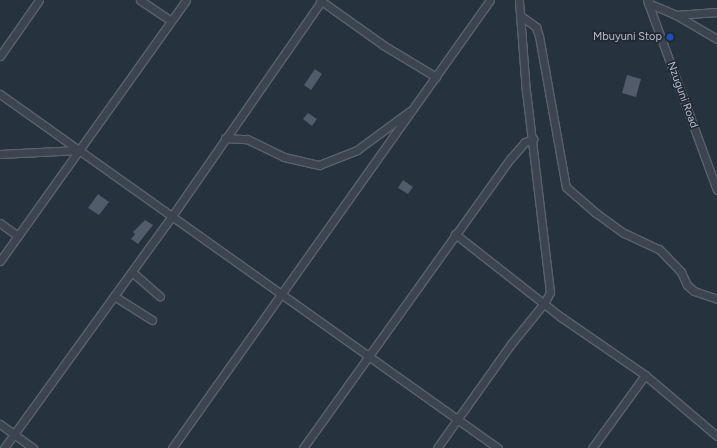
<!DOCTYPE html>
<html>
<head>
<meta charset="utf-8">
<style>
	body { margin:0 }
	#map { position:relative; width:717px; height:448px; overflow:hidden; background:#27323f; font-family:Figtree,sans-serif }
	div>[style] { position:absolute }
	.building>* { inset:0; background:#515b69 }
	.roads { filter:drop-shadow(1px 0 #59626c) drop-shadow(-1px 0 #59626c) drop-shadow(0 1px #59626c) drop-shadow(0 -1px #59626c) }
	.street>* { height:7px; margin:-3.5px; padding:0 3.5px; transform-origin:3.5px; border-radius:3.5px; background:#3b444f }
	.dots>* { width:11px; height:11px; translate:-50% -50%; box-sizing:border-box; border:2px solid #202934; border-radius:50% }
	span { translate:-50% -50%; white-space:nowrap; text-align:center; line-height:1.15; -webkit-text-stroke:3.5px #202934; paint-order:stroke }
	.poi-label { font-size:11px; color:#b8bfc9 }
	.right { translate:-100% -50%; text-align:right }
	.street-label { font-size:11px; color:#b8bfc9 }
</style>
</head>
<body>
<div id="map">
	<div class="building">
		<i style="clip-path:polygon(315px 69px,322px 74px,311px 90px,304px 85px)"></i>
		<i style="clip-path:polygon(627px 75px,641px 79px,636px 97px,622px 93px)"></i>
		<i style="clip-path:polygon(308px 113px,317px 119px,312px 126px,303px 119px)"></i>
		<i style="clip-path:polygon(403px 180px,413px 187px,408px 194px,398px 188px)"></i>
		<i style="clip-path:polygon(98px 194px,109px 202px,99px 215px,88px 208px)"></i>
		<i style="clip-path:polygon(145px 220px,153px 225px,138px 244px,131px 239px,135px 234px,133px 232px)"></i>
	</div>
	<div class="roads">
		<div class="street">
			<i style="left:140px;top:0;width:37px;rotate:34deg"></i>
			<i style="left:320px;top:0;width:77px;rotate:35.5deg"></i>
			<i style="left:383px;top:45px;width:62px;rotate:31.1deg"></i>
			<i style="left:647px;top:0;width:202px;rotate:69.8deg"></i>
			<i style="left:649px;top:0;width:3px;rotate:108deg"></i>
			<i style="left:648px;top:3px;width:30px;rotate:23deg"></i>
			<i style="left:676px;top:15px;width:41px;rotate:-4.2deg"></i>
			<i style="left:676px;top:15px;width:48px;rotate:30.3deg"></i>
			<i style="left:521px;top:16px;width:19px;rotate:36deg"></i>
			<i style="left:536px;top:27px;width:9px;rotate:72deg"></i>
			<i style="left:539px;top:36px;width:153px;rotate:79.9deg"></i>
			<i style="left:566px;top:187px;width:40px;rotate:41deg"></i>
			<i style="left:596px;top:213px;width:34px;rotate:36deg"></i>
			<i style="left:624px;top:233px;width:38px;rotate:25deg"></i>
			<i style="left:659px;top:249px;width:32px;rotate:46deg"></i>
			<i style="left:681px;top:272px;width:14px;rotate:65deg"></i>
			<i style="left:687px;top:285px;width:9px;rotate:41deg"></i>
			<i style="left:694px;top:291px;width:24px;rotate:19deg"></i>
			<i style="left:0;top:56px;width:68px;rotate:-55.1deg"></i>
			<i style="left:0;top:94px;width:611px;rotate:35.41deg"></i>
			<i style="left:225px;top:138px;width:22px;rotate:3deg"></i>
			<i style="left:247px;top:139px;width:41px;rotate:25.9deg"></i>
			<i style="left:284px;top:157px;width:36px;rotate:13deg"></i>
			<i style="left:319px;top:165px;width:41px;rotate:-21.5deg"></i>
			<i style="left:357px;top:150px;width:66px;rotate:-36.3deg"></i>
			<i style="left:0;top:154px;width:79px;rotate:-2.9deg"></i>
			<i style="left:0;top:223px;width:22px;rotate:36deg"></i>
			<i style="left:455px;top:234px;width:135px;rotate:38.1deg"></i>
			<i style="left:561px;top:317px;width:102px;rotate:34.6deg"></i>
			<i style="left:645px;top:375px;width:94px;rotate:40.3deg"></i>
			<i style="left:0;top:261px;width:320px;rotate:-54.5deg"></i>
			<i style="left:132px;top:272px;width:37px;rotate:41deg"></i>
			<i style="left:114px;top:296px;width:45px;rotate:32.3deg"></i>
			<i style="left:0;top:424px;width:41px;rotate:36deg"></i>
			<i style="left:4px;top:448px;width:286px;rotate:-54.1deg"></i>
			<i style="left:172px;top:216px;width:263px;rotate:-55.2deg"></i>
			<i style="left:172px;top:448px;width:549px;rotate:-54.63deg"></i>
			<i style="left:303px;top:448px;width:357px;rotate:-54.4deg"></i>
			<i style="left:511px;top:158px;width:21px;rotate:-49deg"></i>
			<i style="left:525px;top:142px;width:9px;rotate:-21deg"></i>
			<i style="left:437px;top:448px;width:128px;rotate:-54.6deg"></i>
			<i style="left:511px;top:344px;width:54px;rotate:-51deg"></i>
			<i style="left:545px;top:302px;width:11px;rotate:-63deg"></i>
			<i style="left:550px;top:292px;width:201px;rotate:-96.8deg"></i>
			<i style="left:526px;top:92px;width:92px;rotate:-94.4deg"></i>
			<i style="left:592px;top:448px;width:90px;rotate:-54deg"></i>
		</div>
	</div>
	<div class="dots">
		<i style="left:670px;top:37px;background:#1a4fb4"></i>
	</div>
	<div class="poi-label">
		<span class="right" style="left:662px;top:37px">Mbuyuni Stop</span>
	</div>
	<div class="street-label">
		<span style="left:682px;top:95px;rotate:70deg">Nzuguni Road</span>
	</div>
</div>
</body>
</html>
